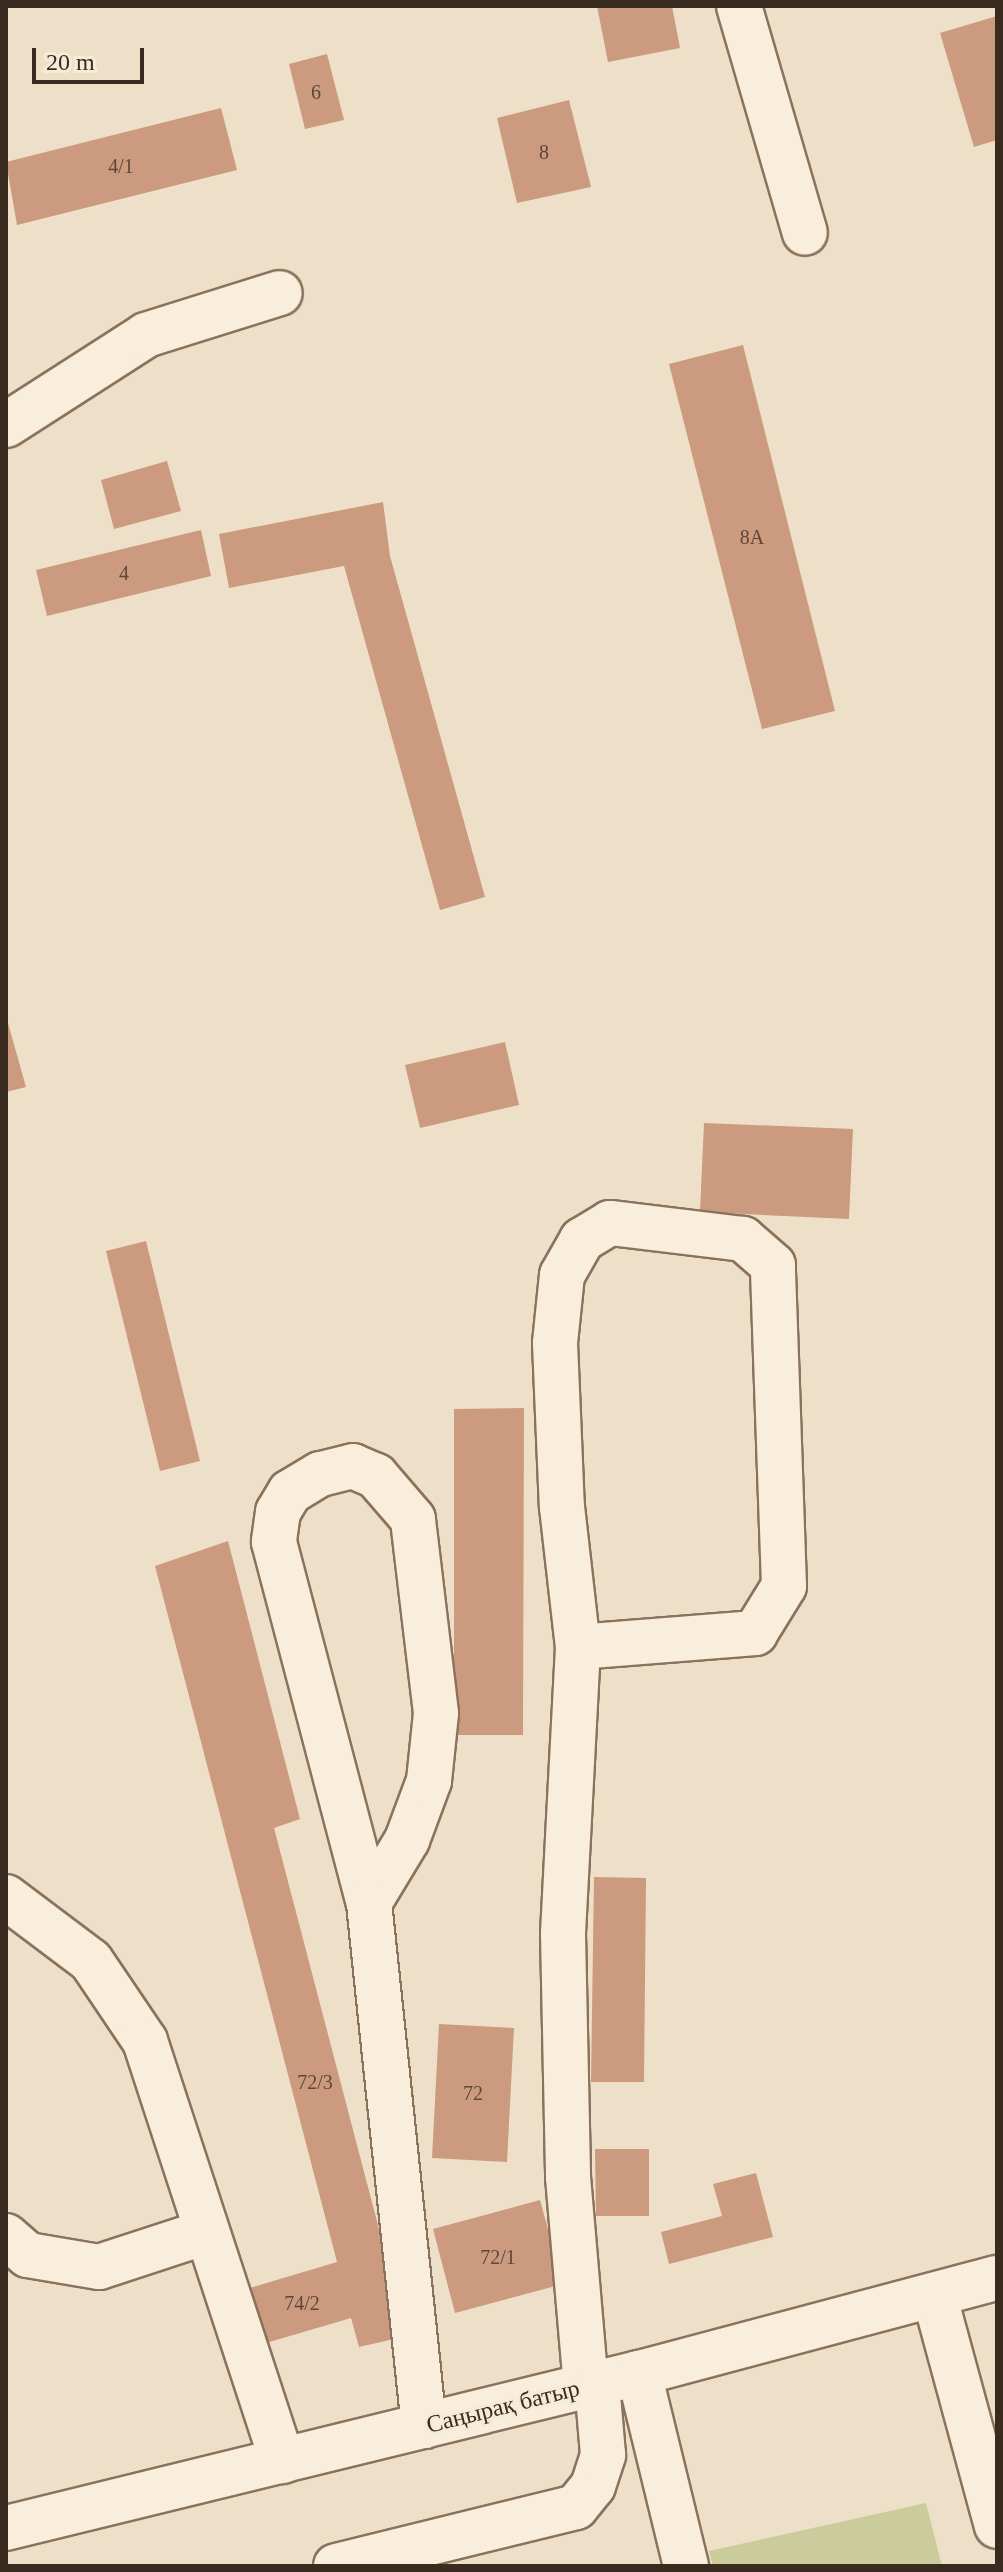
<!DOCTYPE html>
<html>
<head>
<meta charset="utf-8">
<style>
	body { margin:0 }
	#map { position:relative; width:1003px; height:2572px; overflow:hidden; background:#eee0c8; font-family:Georgia,serif }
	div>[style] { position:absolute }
	.green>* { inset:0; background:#cacc9b }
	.building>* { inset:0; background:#cb9a7f }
	.roads { filter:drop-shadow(2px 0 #8a725d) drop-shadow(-2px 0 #8a725d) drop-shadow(0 2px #8a725d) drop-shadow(0 -2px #8a725d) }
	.minor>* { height:44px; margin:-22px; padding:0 22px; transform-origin:22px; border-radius:22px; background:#f8eedb }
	span { translate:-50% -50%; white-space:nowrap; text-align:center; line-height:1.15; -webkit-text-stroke:6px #f5ebd7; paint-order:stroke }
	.number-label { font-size:20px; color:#5e4738 }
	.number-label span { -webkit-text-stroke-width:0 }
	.street-label { font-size:24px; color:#3a2b20 }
	.frame { position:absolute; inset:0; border:8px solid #3a2b20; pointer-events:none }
	.scale { position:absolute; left:32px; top:48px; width:112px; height:36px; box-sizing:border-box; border:4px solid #3a2b20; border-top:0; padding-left:10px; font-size:24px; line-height:28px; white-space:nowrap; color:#3a2b20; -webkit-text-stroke:6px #f5ebd7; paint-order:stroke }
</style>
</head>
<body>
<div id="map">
	<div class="green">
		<i style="clip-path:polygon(926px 2503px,942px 2566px,713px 2566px,709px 2551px)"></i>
	</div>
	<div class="building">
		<i style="clip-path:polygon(597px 6px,672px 6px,680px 48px,608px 62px)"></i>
		<i style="clip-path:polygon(997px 16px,997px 140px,974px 147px,940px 33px)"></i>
		<i style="clip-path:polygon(327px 54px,344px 120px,305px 129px,289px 64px)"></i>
		<i style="clip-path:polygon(569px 100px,591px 187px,517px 203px,497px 118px)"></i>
		<i style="clip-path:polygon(221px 108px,237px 170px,17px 225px,6px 162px)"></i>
		<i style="clip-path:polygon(743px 345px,835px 711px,762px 729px,669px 364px)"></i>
		<i style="clip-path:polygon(167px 461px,181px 511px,114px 529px,101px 480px)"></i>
		<i style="clip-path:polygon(383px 502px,390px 556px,485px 897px,440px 910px,344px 566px,229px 588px,219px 534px)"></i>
		<i style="clip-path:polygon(201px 530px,211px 576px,47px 616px,36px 570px)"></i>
		<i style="clip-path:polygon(6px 1016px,26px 1087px,6px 1092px)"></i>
		<i style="clip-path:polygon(505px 1042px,519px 1105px,420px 1128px,405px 1065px)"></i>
		<i style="clip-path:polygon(704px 1123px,853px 1129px,849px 1219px,700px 1212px)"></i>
		<i style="clip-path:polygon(146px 1241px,200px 1461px,160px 1471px,106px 1251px)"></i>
		<i style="clip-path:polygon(524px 1408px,523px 1735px,454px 1735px,454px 1409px)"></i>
		<i style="clip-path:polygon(228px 1541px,300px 1819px,274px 1828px,407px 2336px,359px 2347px,351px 2318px,266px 2343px,250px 2288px,337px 2262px,155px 1566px)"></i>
		<i style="clip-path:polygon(594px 1877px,646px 1878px,644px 2082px,591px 2082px)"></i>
		<i style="clip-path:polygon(439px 2024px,514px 2028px,507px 2162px,432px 2158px)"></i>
		<i style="clip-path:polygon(595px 2149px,649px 2149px,649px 2216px,596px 2216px)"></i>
		<i style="clip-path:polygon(756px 2173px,773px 2237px,669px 2264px,661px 2232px,722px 2216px,713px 2184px)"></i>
		<i style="clip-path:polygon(540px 2200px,563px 2284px,455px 2313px,433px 2229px)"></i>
	</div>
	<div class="roads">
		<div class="minor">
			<i style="left:739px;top:6px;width:236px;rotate:73.8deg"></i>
			<i style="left:6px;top:425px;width:166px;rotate:-32.7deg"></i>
			<i style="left:146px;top:335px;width:140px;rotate:-17.4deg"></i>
			<i style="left:578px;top:1647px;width:178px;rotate:-4.5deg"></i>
			<i style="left:755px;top:1633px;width:55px;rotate:-58.3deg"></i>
			<i style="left:784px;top:1586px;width:321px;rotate:-92deg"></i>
			<i style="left:773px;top:1265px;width:40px;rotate:-139deg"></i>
			<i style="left:743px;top:1239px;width:134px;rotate:-173.1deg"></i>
			<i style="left:610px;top:1223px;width:33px;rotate:149deg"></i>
			<i style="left:582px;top:1240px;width:40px;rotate:119.7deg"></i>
			<i style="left:562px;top:1275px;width:68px;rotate:95.9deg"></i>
			<i style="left:555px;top:1343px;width:164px;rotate:87.6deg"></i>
			<i style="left:562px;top:1507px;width:141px;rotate:83.5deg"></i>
			<i style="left:578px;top:1647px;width:287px;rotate:93deg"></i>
			<i style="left:563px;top:1934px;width:243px;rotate:88.8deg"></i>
			<i style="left:568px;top:2177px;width:211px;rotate:85.1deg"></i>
			<i style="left:6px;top:1897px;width:106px;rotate:37deg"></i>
			<i style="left:91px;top:1961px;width:97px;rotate:56deg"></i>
			<i style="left:145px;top:2041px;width:442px;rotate:71.9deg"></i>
			<i style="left:369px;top:1903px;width:74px;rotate:-58.9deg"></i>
			<i style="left:407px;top:1840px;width:63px;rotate:-69.6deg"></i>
			<i style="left:429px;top:1781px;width:68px;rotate:-84.1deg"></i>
			<i style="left:436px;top:1713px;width:195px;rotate:-96.8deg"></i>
			<i style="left:413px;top:1519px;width:57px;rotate:-130.7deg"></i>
			<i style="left:376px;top:1476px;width:25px;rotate:-157deg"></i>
			<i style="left:353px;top:1466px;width:34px;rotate:166deg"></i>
			<i style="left:320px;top:1474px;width:35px;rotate:149deg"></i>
			<i style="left:290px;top:1492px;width:23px;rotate:121deg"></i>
			<i style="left:278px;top:1512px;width:30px;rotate:98deg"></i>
			<i style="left:274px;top:1542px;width:373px;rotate:75.3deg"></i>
			<i style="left:369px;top:1903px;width:526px;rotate:84deg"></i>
			<i style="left:6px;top:2236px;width:29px;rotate:41deg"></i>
			<i style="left:28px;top:2255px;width:72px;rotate:9.6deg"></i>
			<i style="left:99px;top:2267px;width:113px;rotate:-18.1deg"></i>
			<i style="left:935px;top:2298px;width:236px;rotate:74.8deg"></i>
			<i style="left:639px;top:2373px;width:199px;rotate:76.3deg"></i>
			<i style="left:6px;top:2528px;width:652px;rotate:-13.76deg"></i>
			<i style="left:639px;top:2373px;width:370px;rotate:-14.9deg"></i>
			<i style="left:336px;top:2566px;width:247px;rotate:-13.8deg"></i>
			<i style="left:576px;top:2507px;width:27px;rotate:-51deg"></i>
			<i style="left:593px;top:2486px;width:33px;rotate:-72deg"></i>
			<i style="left:603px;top:2455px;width:71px;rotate:-94.8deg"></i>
		</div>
	</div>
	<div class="number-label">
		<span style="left:316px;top:92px">6</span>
		<span style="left:544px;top:152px">8</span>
		<span style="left:121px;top:166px">4/1</span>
		<span style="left:752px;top:537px">8А</span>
		<span style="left:124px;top:573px">4</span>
		<span style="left:315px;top:2082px">72/3</span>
		<span style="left:473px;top:2093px">72</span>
		<span style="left:498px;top:2257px">72/1</span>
		<span style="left:302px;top:2303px">74/2</span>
	</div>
	<div class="street-label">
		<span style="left:503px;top:2407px;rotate:-14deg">Саңырақ батыр</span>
	</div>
	<div class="frame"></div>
	<div class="scale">20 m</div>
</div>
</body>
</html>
